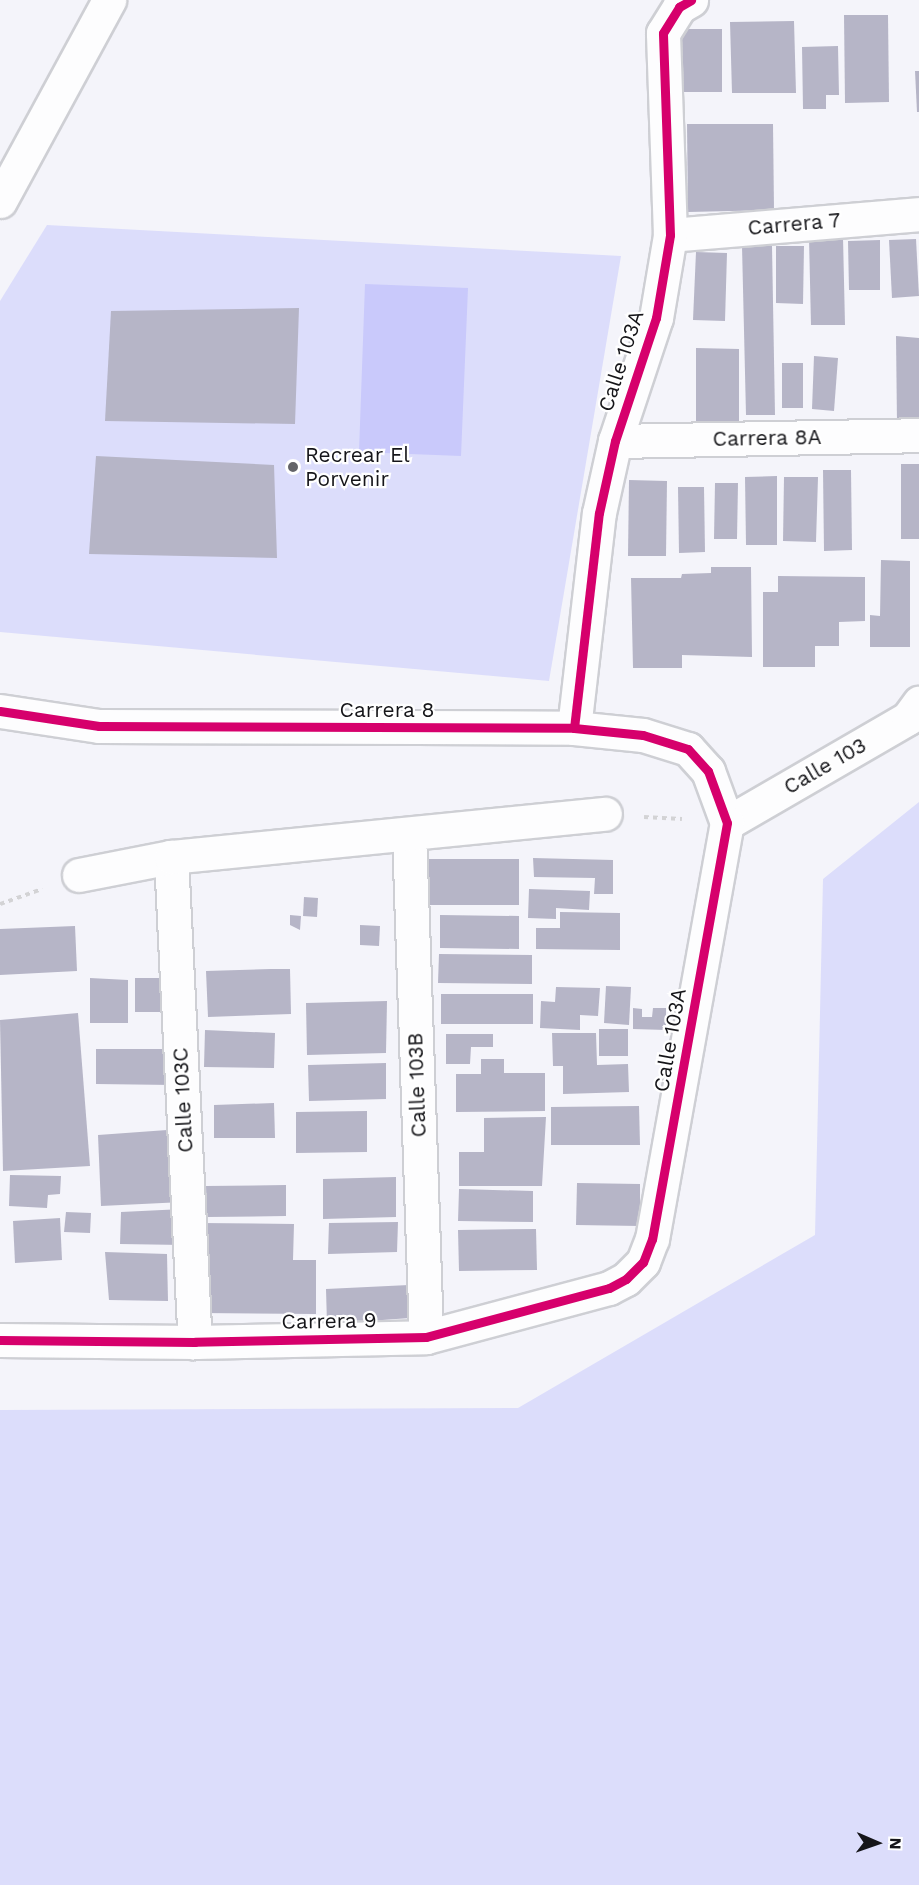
<!DOCTYPE html>
<html>
<head>
<meta charset="utf-8">
<style>
	body { margin:0 }
	#map { position:relative; width:919px; height:1885px; overflow:hidden; background:#f4f4fa; font-family:"Work Sans",sans-serif }
	div>[style] { position:absolute }
	.green>* { inset:0; background:#dcddfb }
	.water>* { inset:0; background:#c9c9fb }
	.building>* { inset:0; background:#b6b5c7 }
	.path>* { height:4px; margin-top:-2px; transform-origin:0; background:repeating-linear-gradient(90deg,#d3d3d5 0 4.5px,transparent 0 9px) }
	.roads { filter:drop-shadow(2px 0 #cecfd4) drop-shadow(-2px 0 #cecfd4) drop-shadow(0 2px #cecfd4) drop-shadow(0 -2px #cecfd4) }
	.minor>* { height:33px; margin:-16.5px; padding:0 16.5px; transform-origin:16.5px; border-radius:16.5px; background:#fdfdfe }
	.cycleway>* { height:9px; margin:-4.5px; padding:0 4.5px; transform-origin:4.5px; border-radius:4.5px; background:#d6006c }
	.dots>* { width:16px; height:16px; translate:-50% -50%; box-sizing:border-box; border:3px solid #fff; border-radius:50% }
	span { translate:-50% -50%; white-space:nowrap; text-align:center; line-height:1.15; -webkit-text-stroke:4.5px #fff; paint-order:stroke }
	.street-label { font-size:21px; color:#151519 }
	.poi-label { font-size:21px; color:#151519 }
	.left { translate:0 -50%; text-align:left }
	.north { position:absolute; left:847px; top:1813px; width:60px; height:60px; -webkit-text-stroke:4px #fff; paint-order:stroke; rotate:92deg; font-size:16px; font-weight:700; line-height:24px; text-align:center; color:#151519 }
	.north::after { content:''; display:block; margin:auto; width:21px; height:27px; background:#151519; clip-path:polygon(50% 0,100% 100%,50% 72%,0 100%) }
</style>
</head>
<body>
<div id="map">
	<div class="green">
		<i style="clip-path:polygon(47px 225px,621px 256px,549px 681px,0 632px,0 301px)"></i>
		<i style="clip-path:polygon(919px 802px,919px 1885px,0 1885px,0 1410px,518px 1408px,815px 1235px,823px 879px)"></i>
	</div>
	<div class="water">
		<i style="clip-path:polygon(365px 284px,468px 288px,461px 456px,359px 452px)"></i>
	</div>
	<div class="building">
		<i style="clip-path:polygon(844px 15px,888px 15px,889px 102px,845px 103px)"></i>
		<i style="clip-path:polygon(794px 21px,796px 93px,732px 93px,730px 22px)"></i>
		<i style="clip-path:polygon(682px 29px,722px 29px,722px 92px,682px 92px)"></i>
		<i style="clip-path:polygon(838px 46px,839px 95px,826px 95px,826px 109px,803px 109px,802px 47px)"></i>
		<i style="clip-path:polygon(915px 71px,919px 71px,919px 112px,917px 112px)"></i>
		<i style="clip-path:polygon(687px 124px,773px 124px,774px 210px,688px 212px)"></i>
		<i style="clip-path:polygon(843px 237px,845px 325px,811px 325px,809px 238px)"></i>
		<i style="clip-path:polygon(916px 239px,919px 296px,892px 298px,889px 240px)"></i>
		<i style="clip-path:polygon(880px 240px,880px 290px,849px 290px,848px 241px)"></i>
		<i style="clip-path:polygon(742px 246px,772px 246px,775px 415px,746px 415px)"></i>
		<i style="clip-path:polygon(776px 246px,804px 246px,803px 304px,776px 303px)"></i>
		<i style="clip-path:polygon(696px 252px,727px 253px,725px 321px,693px 320px)"></i>
		<i style="clip-path:polygon(299px 308px,295px 424px,105px 421px,111px 311px)"></i>
		<i style="clip-path:polygon(896px 336px,919px 338px,919px 424px,897px 424px)"></i>
		<i style="clip-path:polygon(696px 348px,739px 349px,739px 423px,696px 423px)"></i>
		<i style="clip-path:polygon(814px 356px,838px 358px,834px 411px,812px 409px)"></i>
		<i style="clip-path:polygon(782px 363px,803px 363px,803px 408px,782px 408px)"></i>
		<i style="clip-path:polygon(96px 456px,274px 465px,277px 558px,89px 554px)"></i>
		<i style="clip-path:polygon(901px 464px,919px 464px,919px 539px,901px 539px)"></i>
		<i style="clip-path:polygon(823px 470px,851px 470px,852px 550px,824px 551px)"></i>
		<i style="clip-path:polygon(777px 476px,777px 545px,746px 545px,745px 477px)"></i>
		<i style="clip-path:polygon(784px 477px,818px 477px,816px 542px,783px 541px)"></i>
		<i style="clip-path:polygon(629px 480px,667px 481px,666px 556px,628px 556px)"></i>
		<i style="clip-path:polygon(715px 483px,738px 483px,737px 539px,714px 539px)"></i>
		<i style="clip-path:polygon(678px 487px,704px 487px,705px 552px,679px 553px)"></i>
		<i style="clip-path:polygon(881px 560px,910px 561px,910px 647px,870px 647px,870px 615px,880px 616px)"></i>
		<i style="clip-path:polygon(711px 567px,751px 567px,752px 657px,682px 655px,682px 668px,633px 668px,631px 578px,681px 578px,682px 574px,711px 573px)"></i>
		<i style="clip-path:polygon(778px 576px,865px 577px,865px 621px,839px 622px,839px 646px,815px 646px,815px 667px,763px 667px,763px 592px,778px 592px)"></i>
		<i style="clip-path:polygon(533px 858px,613px 860px,613px 894px,594px 894px,595px 878px,534px 877px)"></i>
		<i style="clip-path:polygon(423px 859px,519px 859px,519px 905px,422px 905px)"></i>
		<i style="clip-path:polygon(529px 889px,590px 891px,589px 910px,556px 908px,556px 919px,528px 918px)"></i>
		<i style="clip-path:polygon(304px 897px,318px 898px,317px 917px,303px 916px)"></i>
		<i style="clip-path:polygon(560px 912px,620px 913px,620px 950px,536px 949px,536px 928px,560px 928px)"></i>
		<i style="clip-path:polygon(290px 915px,301px 916px,300px 930px,290px 925px)"></i>
		<i style="clip-path:polygon(440px 915px,519px 916px,519px 949px,440px 948px)"></i>
		<i style="clip-path:polygon(360px 925px,380px 926px,379px 946px,360px 945px)"></i>
		<i style="clip-path:polygon(75px 926px,77px 971px,0 975px,0 929px)"></i>
		<i style="clip-path:polygon(439px 954px,532px 955px,532px 984px,438px 983px)"></i>
		<i style="clip-path:polygon(271px 969px,290px 969px,291px 1014px,208px 1017px,206px 971px)"></i>
		<i style="clip-path:polygon(90px 978px,128px 980px,128px 1023px,90px 1023px)"></i>
		<i style="clip-path:polygon(135px 978px,164px 978px,164px 1012px,135px 1012px)"></i>
		<i style="clip-path:polygon(606px 986px,631px 987px,629px 1025px,604px 1023px)"></i>
		<i style="clip-path:polygon(556px 987px,600px 988px,598px 1016px,580px 1015px,580px 1030px,540px 1028px,541px 1001px,555px 1002px)"></i>
		<i style="clip-path:polygon(441px 994px,533px 994px,533px 1024px,441px 1024px)"></i>
		<i style="clip-path:polygon(387px 1001px,386px 1053px,307px 1055px,306px 1003px)"></i>
		<i style="clip-path:polygon(633px 1008px,642px 1009px,642px 1017px,652px 1017px,653px 1008px,666px 1008px,666px 1030px,633px 1029px)"></i>
		<i style="clip-path:polygon(78px 1013px,90px 1166px,3px 1171px,0 1020px)"></i>
		<i style="clip-path:polygon(599px 1029px,628px 1029px,628px 1056px,599px 1056px)"></i>
		<i style="clip-path:polygon(205px 1030px,275px 1033px,274px 1068px,204px 1067px)"></i>
		<i style="clip-path:polygon(552px 1033px,596px 1033px,597px 1065px,628px 1064px,629px 1092px,563px 1094px,563px 1066px,553px 1066px)"></i>
		<i style="clip-path:polygon(446px 1034px,493px 1034px,493px 1047px,471px 1047px,470px 1064px,446px 1064px)"></i>
		<i style="clip-path:polygon(96px 1049px,172px 1049px,173px 1085px,96px 1084px)"></i>
		<i style="clip-path:polygon(481px 1059px,504px 1059px,504px 1073px,545px 1073px,545px 1111px,456px 1112px,456px 1074px,481px 1074px)"></i>
		<i style="clip-path:polygon(386px 1063px,386px 1099px,309px 1101px,308px 1065px)"></i>
		<i style="clip-path:polygon(274px 1103px,275px 1138px,214px 1138px,214px 1105px)"></i>
		<i style="clip-path:polygon(639px 1106px,640px 1145px,551px 1145px,551px 1107px)"></i>
		<i style="clip-path:polygon(367px 1111px,367px 1152px,296px 1153px,296px 1112px)"></i>
		<i style="clip-path:polygon(546px 1117px,542px 1186px,459px 1186px,459px 1152px,484px 1152px,484px 1118px)"></i>
		<i style="clip-path:polygon(181px 1129px,183px 1202px,101px 1206px,98px 1135px)"></i>
		<i style="clip-path:polygon(10px 1175px,61px 1176px,60px 1194px,48px 1195px,47px 1208px,9px 1206px)"></i>
		<i style="clip-path:polygon(396px 1177px,396px 1217px,323px 1219px,323px 1179px)"></i>
		<i style="clip-path:polygon(577px 1183px,640px 1184px,640px 1226px,576px 1225px)"></i>
		<i style="clip-path:polygon(286px 1185px,286px 1216px,207px 1217px,206px 1186px)"></i>
		<i style="clip-path:polygon(459px 1189px,533px 1191px,533px 1222px,458px 1221px)"></i>
		<i style="clip-path:polygon(183px 1209px,183px 1245px,120px 1244px,121px 1212px)"></i>
		<i style="clip-path:polygon(66px 1212px,91px 1213px,90px 1233px,64px 1232px)"></i>
		<i style="clip-path:polygon(60px 1218px,62px 1260px,15px 1263px,13px 1221px)"></i>
		<i style="clip-path:polygon(398px 1222px,397px 1252px,328px 1254px,329px 1223px)"></i>
		<i style="clip-path:polygon(200px 1223px,294px 1224px,293px 1260px,316px 1260px,316px 1314px,200px 1313px)"></i>
		<i style="clip-path:polygon(536px 1229px,537px 1270px,459px 1271px,458px 1230px)"></i>
		<i style="clip-path:polygon(105px 1252px,167px 1254px,168px 1301px,109px 1300px)"></i>
		<i style="clip-path:polygon(409px 1285px,410px 1318px,327px 1324px,326px 1289px)"></i>
	</div>
	<div class="path">
		<i style="left:644px;top:817px;width:38px;rotate:3deg"></i>
		<i style="left:0;top:904px;width:45px;rotate:-19.7deg"></i>
	</div>
	<div class="roads">
		<div class="minor">
			<i style="left:0;top:201px;width:229px;rotate:-61.5deg"></i>
			<i style="left:670px;top:235px;width:250px;rotate:-4.8deg"></i>
			<i style="left:615px;top:441px;width:304px;rotate:-1.1deg"></i>
			<i style="left:0;top:711px;width:100px;rotate:8.6deg"></i>
			<i style="left:99px;top:726px;width:475px;rotate:0.2deg"></i>
			<i style="left:574px;top:728px;width:69px;rotate:5.8deg"></i>
			<i style="left:643px;top:735px;width:47px;rotate:17.3deg"></i>
			<i style="left:688px;top:749px;width:30px;rotate:48deg"></i>
			<i style="left:708px;top:771px;width:55px;rotate:69.9deg"></i>
			<i style="left:574px;top:728px;width:216px;rotate:-83.4deg"></i>
			<i style="left:599px;top:513px;width:74px;rotate:-77.5deg"></i>
			<i style="left:615px;top:441px;width:130px;rotate:-71.6deg"></i>
			<i style="left:656px;top:318px;width:84px;rotate:-80.4deg"></i>
			<i style="left:670px;top:235px;width:202px;rotate:-92deg"></i>
			<i style="left:663px;top:33px;width:31px;rotate:-58deg"></i>
			<i style="left:679px;top:7px;width:14px;rotate:-30deg"></i>
			<i style="left:727px;top:823px;width:209px;rotate:-30.1deg"></i>
			<i style="left:908px;top:718px;width:19px;rotate:-54deg"></i>
			<i style="left:409px;top:834px;width:503px;rotate:88.06deg"></i>
			<i style="left:171px;top:857px;width:486px;rotate:87.2deg"></i>
			<i style="left:79px;top:875px;width:94px;rotate:-11.1deg"></i>
			<i style="left:171px;top:857px;width:436px;rotate:-5.7deg"></i>
			<i style="left:0;top:1340px;width:195px;rotate:0.6deg"></i>
			<i style="left:195px;top:1342px;width:231px;rotate:-1.2deg"></i>
			<i style="left:426px;top:1337px;width:189px;rotate:-15deg"></i>
			<i style="left:609px;top:1288px;width:19px;rotate:-28deg"></i>
			<i style="left:626px;top:1279px;width:24px;rotate:-45deg"></i>
			<i style="left:643px;top:1262px;width:25px;rotate:-69deg"></i>
			<i style="left:652px;top:1239px;width:423px;rotate:-79.8deg"></i>
		</div>
	</div>
	<div class="cycleway">
		<i style="left:0;top:711px;width:100px;rotate:8.6deg"></i>
		<i style="left:99px;top:726px;width:475px;rotate:0.2deg"></i>
		<i style="left:574px;top:728px;width:69px;rotate:5.8deg"></i>
		<i style="left:643px;top:735px;width:47px;rotate:17.3deg"></i>
		<i style="left:688px;top:749px;width:30px;rotate:48deg"></i>
		<i style="left:708px;top:771px;width:55px;rotate:69.9deg"></i>
		<i style="left:727px;top:823px;width:423px;rotate:100.2deg"></i>
		<i style="left:652px;top:1239px;width:25px;rotate:111deg"></i>
		<i style="left:643px;top:1262px;width:24px;rotate:135deg"></i>
		<i style="left:626px;top:1279px;width:19px;rotate:152deg"></i>
		<i style="left:609px;top:1288px;width:189px;rotate:165deg"></i>
		<i style="left:426px;top:1337px;width:231px;rotate:178.8deg"></i>
		<i style="left:195px;top:1342px;width:195px;rotate:-179.4deg"></i>
		<i style="left:574px;top:728px;width:216px;rotate:-83.4deg"></i>
		<i style="left:599px;top:513px;width:74px;rotate:-77.5deg"></i>
		<i style="left:615px;top:441px;width:130px;rotate:-71.6deg"></i>
		<i style="left:656px;top:318px;width:84px;rotate:-80.4deg"></i>
		<i style="left:670px;top:235px;width:202px;rotate:-92deg"></i>
		<i style="left:663px;top:33px;width:31px;rotate:-58deg"></i>
		<i style="left:679px;top:7px;width:14px;rotate:-30deg"></i>
	</div>
	<div class="dots">
		<i style="left:293px;top:467px;background:#636368"></i>
	</div>
	<div class="street-label">
		<span style="left:794px;top:224px;rotate:-5deg">Carrera 7</span>
		<span style="left:621px;top:361px;rotate:-72deg">Calle 103A</span>
		<span style="left:767px;top:438px;rotate:-1deg">Carrera 8A</span>
		<span style="left:387px;top:710px">Carrera 8</span>
		<span style="left:825px;top:766px;rotate:-30deg">Calle 103</span>
		<span style="left:670px;top:1040px;rotate:-80deg">Calle 103A</span>
		<span style="left:417px;top:1085px;rotate:-92deg">Calle 103B</span>
		<span style="left:183px;top:1100px;rotate:-93deg">Calle 103C</span>
		<span style="left:329px;top:1321px;rotate:-1deg">Carrera 9</span>
	</div>
	<div class="poi-label">
		<span class="left" style="left:305px;top:467px">Recrear El<br>Porvenir</span>
	</div>
	<div class="north">N</div>
</div>
</body>
</html>
